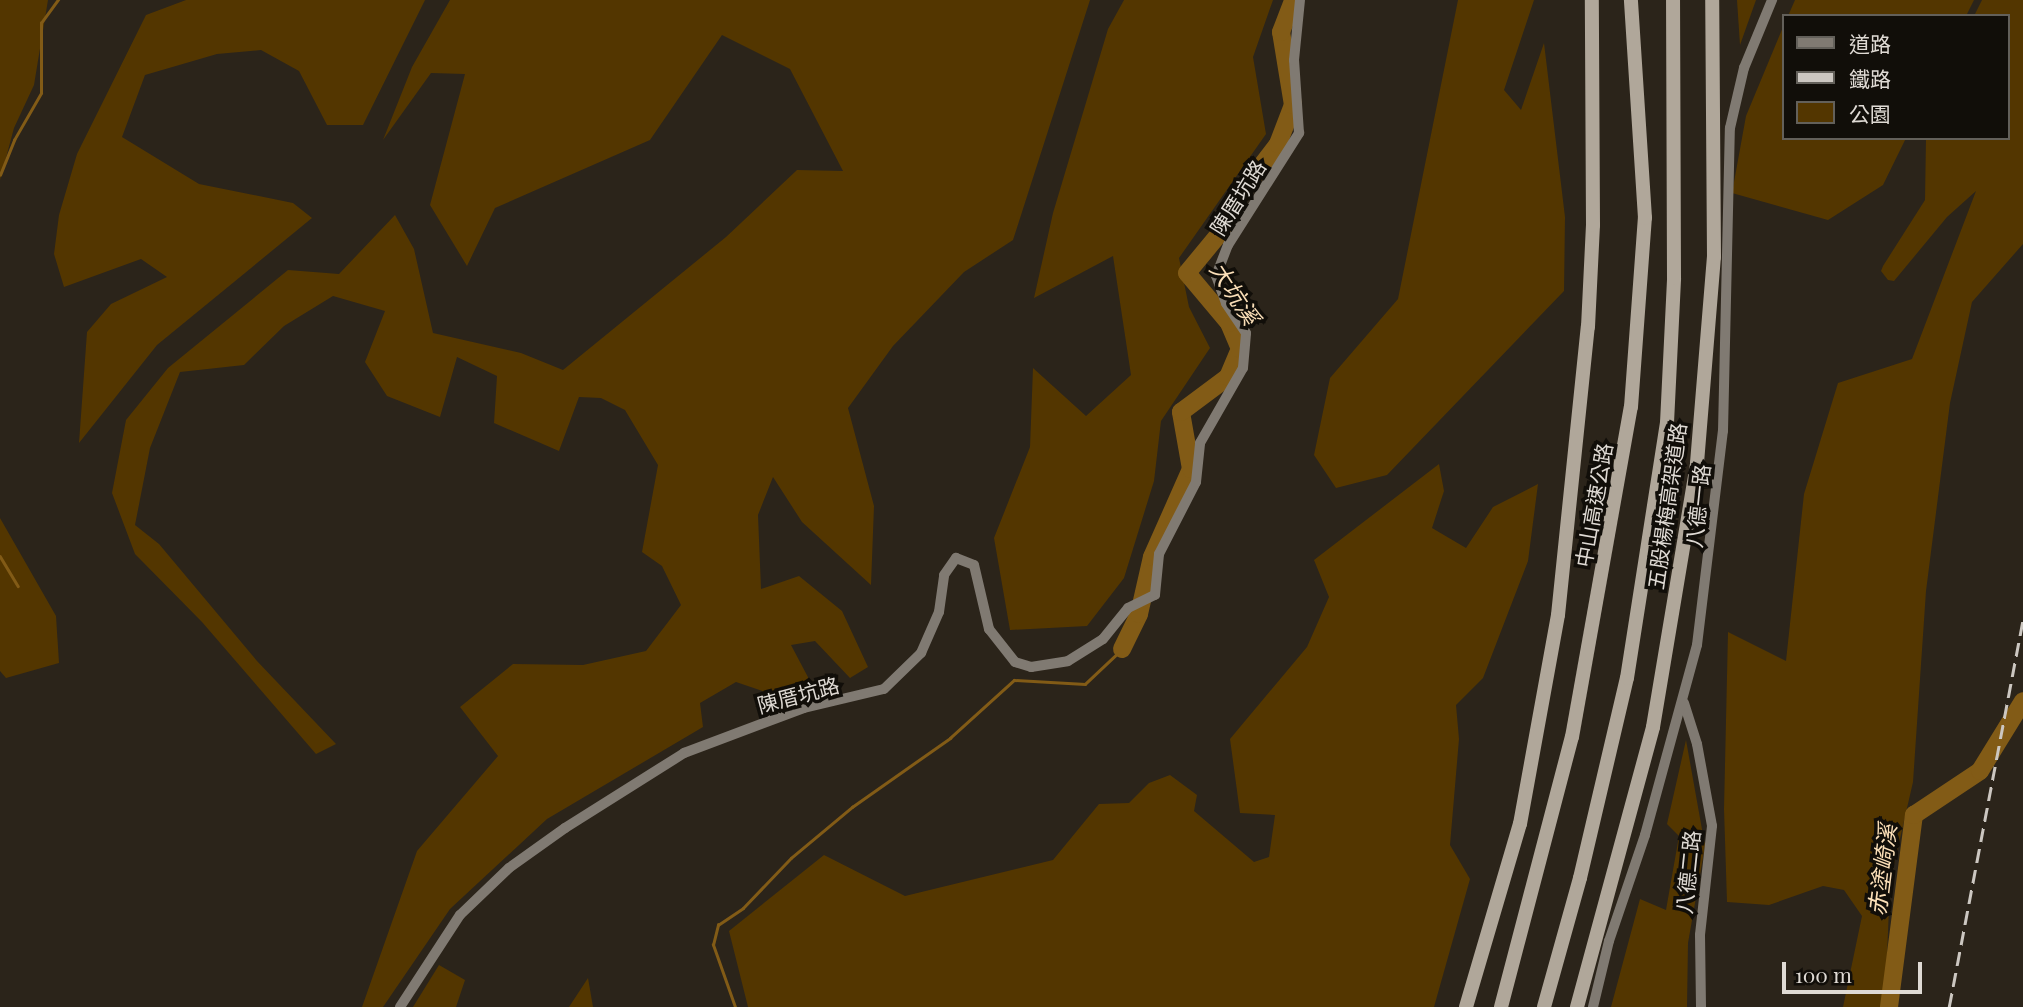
<!DOCTYPE html>
<html>
<head>
<meta charset="utf-8">
<style>
	body { margin:0 }
	#map { position:relative; width:2023px; height:1007px; overflow:hidden; background:#2b241a; font-family:"Playfair Display","Noto Sans TC",serif }
	div>[style] { position:absolute }
	.green>* { inset:0; background:#533600 }
	.stream>* { height:2.5px; margin:-1.25px; padding:0 1.25px; transform-origin:1.25px; border-radius:1.25px; background:#825b16 }
	.river>* { height:18px; margin:-9px; padding:0 9px; transform-origin:9px; border-radius:9px; background:#825b16 }
	.secondary>* { height:10px; margin:-5px; padding:0 5px; transform-origin:5px; border-radius:5px; background:#807a72 }
	.highway>* { height:14px; margin:-7px; padding:0 7px; transform-origin:7px; border-radius:7px; background:#b0a79a }
	.rail>* { height:2.5px; margin-top:-1.25px; transform-origin:0; background:repeating-linear-gradient(90deg,#ccc7c1 0 14px,transparent 0 21px) }
	span { translate:-50% -50%; white-space:nowrap; text-align:center; line-height:1.15; -webkit-text-stroke:7px #110e09; paint-order:stroke }
	.street-label { font-size:21px; color:#dfdad4 }
	.water-label { font-size:23px; color:#fbdfb8; font-style:italic }
	.legend { position:absolute; left:1782px; top:14px; width:228px; height:126px; box-sizing:border-box; background:#110e09; border:2px solid #63605a; margin:0; padding:9px 12px; list-style:none; font-size:21px; color:#dfdad4 }
	.legend li { display:flex; align-items:center; gap:14px; height:35px }
	.legend b { width:35px; border:2px solid #63605a }
	.scale { position:absolute; left:1782px; top:962px; width:140px; height:32px; box-sizing:border-box; border:4px solid #dfdad4; border-top:0; padding-left:9px; font-size:21px; line-height:24px; white-space:nowrap; color:#dfdad4; -webkit-text-stroke:5px #110e09; paint-order:stroke }
</style>
</head>
<body>
<div id="map">
	<div class="green">
		<i style="clip-path:polygon(0 0,48px 0,34px 85px,14px 128px,0 180px)"></i>
		<i style="clip-path:polygon(186px 0,425px 0,363px 125px,327px 125px,299px 71px,261px 50px,217px 54px,145px 75px,122px 137px,199px 184px,293px 203px,312px 218px,157px 345px,79px 443px,87px 332px,111px 304px,167px 277px,141px 259px,64px 287px,54px 254px,59px 215px,77px 154px,146px 15px)"></i>
		<i style="clip-path:polygon(450px 0,1090px 0,1013px 240px,964px 272px,893px 346px,848px 408px,874px 506px,871px 585px,802px 522px,773px 477px,758px 515px,761px 589px,799px 576px,842px 611px,868px 667px,850px 678px,815px 641px,791px 645px,819px 698px,771px 694px,736px 682px,700px 703px,703px 727px,547px 819px,450px 909px,383px 1007px,362px 1007px,417px 851px,498px 756px,460px 707px,513px 664px,583px 665px,646px 651px,681px 605px,662px 566px,642px 552px,658px 465px,625px 410px,601px 398px,579px 397px,559px 451px,494px 423px,497px 376px,457px 357px,440px 417px,387px 396px,365px 362px,385px 311px,333px 296px,284px 326px,244px 365px,180px 372px,150px 448px,135px 525px,159px 544px,257px 661px,336px 744px,316px 754px,202px 622px,135px 554px,112px 493px,126px 420px,168px 368px,288px 270px,339px 274px,395px 215px,414px 249px,433px 333px,521px 353px,563px 370px,726px 237px,797px 170px,843px 171px,790px 69px,722px 35px,650px 140px,495px 208px,467px 266px,430px 205px,465px 74px,431px 73px,383px 140px,412px 67px)"></i>
		<i style="clip-path:polygon(1124px 0,1273px 0,1253px 57px,1266px 134px,1179px 258px,1189px 307px,1210px 348px,1161px 421px,1154px 481px,1124px 578px,1087px 626px,1010px 630px,994px 538px,1030px 447px,1033px 368px,1086px 416px,1131px 375px,1113px 256px,1034px 298px,1053px 213px,1108px 29px)"></i>
		<i style="clip-path:polygon(1458px 0,1534px 0,1504px 90px,1521px 110px,1544px 43px,1565px 217px,1564px 291px,1387px 475px,1336px 488px,1314px 455px,1330px 378px,1398px 299px)"></i>
		<i style="clip-path:polygon(1737px 0,1756px 0,1740px 45px)"></i>
		<i style="clip-path:polygon(1795px 0,1974px 0,1966px 16px,1788px 16px)"></i>
		<i style="clip-path:polygon(1982px 0,2023px 0,2023px 244px,1972px 302px,1950px 403px,1926px 591px,1913px 782px,1890px 882px,1885px 1007px,1843px 1007px,1862px 916px,1844px 890px,1823px 886px,1769px 905px,1727px 902px,1724px 809px,1728px 632px,1786px 661px,1804px 494px,1838px 383px,1912px 359px,1976px 191px,1947px 217px,1894px 281px,1888px 280px,1881px 271px,1883px 266px,1925px 200px,1926px 138px,2007px 138px,2007px 16px,1974px 16px)"></i>
		<i style="clip-path:polygon(1783px 27px,1783px 138px,1906px 138px,1883px 185px,1828px 220px,1732px 193px,1746px 116px)"></i>
		<i style="clip-path:polygon(1439px 464px,1444px 491px,1432px 528px,1466px 548px,1493px 507px,1538px 484px,1528px 561px,1483px 678px,1456px 705px,1459px 739px,1450px 845px,1470px 879px,1434px 1007px,748px 1007px,729px 931px,824px 855px,905px 896px,1053px 860px,1099px 804px,1129px 803px,1149px 783px,1170px 775px,1197px 795px,1194px 811px,1254px 862px,1269px 857px,1275px 815px,1240px 813px,1230px 739px,1307px 647px,1329px 597px,1314px 560px)"></i>
		<i style="clip-path:polygon(0 518px,56px 616px,59px 663px,6px 678px,0 671px)"></i>
		<i style="clip-path:polygon(1686px 740px,1705px 846px,1688px 943px,1687px 1007px,1611px 1007px,1640px 899px,1666px 910px,1679px 836px,1667px 824px)"></i>
		<i style="clip-path:polygon(439px 965px,465px 980px,456px 1007px,413px 1007px)"></i>
		<i style="clip-path:polygon(588px 978px,593px 1007px,569px 1007px)"></i>
	</div>
	<div class="stream">
		<i style="left:0;top:175px;width:38px;rotate:-68deg"></i>
		<i style="left:14px;top:140px;width:54px;rotate:-60.1deg"></i>
		<i style="left:41px;top:93px;width:70px;rotate:-90deg"></i>
		<i style="left:41px;top:23px;width:29px;rotate:-54deg"></i>
		<i style="left:0;top:556px;width:35px;rotate:59deg"></i>
		<i style="left:735px;top:1007px;width:66px;rotate:-109.5deg"></i>
		<i style="left:713px;top:945px;width:21px;rotate:-76deg"></i>
		<i style="left:718px;top:925px;width:30px;rotate:-34deg"></i>
		<i style="left:743px;top:908px;width:69px;rotate:-46.2deg"></i>
		<i style="left:791px;top:858px;width:80px;rotate:-39.9deg"></i>
		<i style="left:852px;top:807px;width:120px;rotate:-35.1deg"></i>
		<i style="left:950px;top:738px;width:86px;rotate:-42.2deg"></i>
		<i style="left:1014px;top:680px;width:71px;rotate:3.2deg"></i>
		<i style="left:1085px;top:684px;width:51px;rotate:-43.4deg"></i>
	</div>
	<div class="river">
		<i style="left:1122px;top:649px;width:39px;rotate:-64deg"></i>
		<i style="left:1139px;top:614px;width:58px;rotate:-77.2deg"></i>
		<i style="left:1152px;top:557px;width:96px;rotate:-66.1deg"></i>
		<i style="left:1191px;top:469px;width:58px;rotate:-100deg"></i>
		<i style="left:1181px;top:412px;width:59px;rotate:-36.7deg"></i>
		<i style="left:1228px;top:377px;width:30px;rotate:-67deg"></i>
		<i style="left:1240px;top:349px;width:28px;rotate:-113deg"></i>
		<i style="left:1229px;top:323px;width:65px;rotate:-130deg"></i>
		<i style="left:1187px;top:273px;width:52px;rotate:-50.5deg"></i>
		<i style="left:1220px;top:233px;width:47px;rotate:-62.4deg"></i>
		<i style="left:1242px;top:191px;width:59px;rotate:-52.5deg"></i>
		<i style="left:1278px;top:144px;width:42px;rotate:-69deg"></i>
		<i style="left:1293px;top:105px;width:74px;rotate:-99.3deg"></i>
		<i style="left:1281px;top:32px;width:34px;rotate:-69deg"></i>
		<i style="left:1889px;top:1007px;width:194px;rotate:-82.6deg"></i>
		<i style="left:1914px;top:815px;width:79px;rotate:-33.7deg"></i>
		<i style="left:1980px;top:771px;width:82px;rotate:-58.4deg"></i>
	</div>
	<div class="secondary">
		<i style="left:1684px;top:703px;width:43px;rotate:72.4deg"></i>
		<i style="left:1697px;top:744px;width:83px;rotate:79.6deg"></i>
		<i style="left:1712px;top:826px;width:110px;rotate:96.3deg"></i>
		<i style="left:1700px;top:935px;width:72px;rotate:89.2deg"></i>
		<i style="left:400px;top:1007px;width:110px;rotate:-56.9deg"></i>
		<i style="left:460px;top:915px;width:68px;rotate:-43.8deg"></i>
		<i style="left:509px;top:868px;width:69px;rotate:-35.5deg"></i>
		<i style="left:565px;top:828px;width:141px;rotate:-32.2deg"></i>
		<i style="left:684px;top:753px;width:128px;rotate:-20.6deg"></i>
		<i style="left:804px;top:708px;width:82px;rotate:-13.4deg"></i>
		<i style="left:884px;top:689px;width:52px;rotate:-44.2deg"></i>
		<i style="left:921px;top:653px;width:45px;rotate:-66.3deg"></i>
		<i style="left:939px;top:612px;width:37px;rotate:-82deg"></i>
		<i style="left:944px;top:575px;width:21px;rotate:-55deg"></i>
		<i style="left:956px;top:558px;width:19px;rotate:21deg"></i>
		<i style="left:974px;top:565px;width:66px;rotate:76.8deg"></i>
		<i style="left:989px;top:629px;width:42px;rotate:51.8deg"></i>
		<i style="left:1015px;top:662px;width:17px;rotate:17deg"></i>
		<i style="left:1031px;top:667px;width:37px;rotate:-9deg"></i>
		<i style="left:1068px;top:661px;width:41px;rotate:-32.2deg"></i>
		<i style="left:1103px;top:639px;width:40px;rotate:-51deg"></i>
		<i style="left:1128px;top:608px;width:30px;rotate:-26deg"></i>
		<i style="left:1155px;top:595px;width:41px;rotate:-84.4deg"></i>
		<i style="left:1159px;top:554px;width:81px;rotate:-62.8deg"></i>
		<i style="left:1196px;top:482px;width:39px;rotate:-84deg"></i>
		<i style="left:1200px;top:443px;width:86px;rotate:-60.2deg"></i>
		<i style="left:1243px;top:368px;width:35px;rotate:-85deg"></i>
		<i style="left:1246px;top:333px;width:36px;rotate:-124deg"></i>
		<i style="left:1226px;top:303px;width:29px;rotate:-110deg"></i>
		<i style="left:1216px;top:276px;width:33px;rotate:-69deg"></i>
		<i style="left:1228px;top:245px;width:133px;rotate:-57.6deg"></i>
		<i style="left:1299px;top:133px;width:73px;rotate:-93.9deg"></i>
		<i style="left:1294px;top:60px;width:60px;rotate:-84.3deg"></i>
		<i style="left:1593px;top:1007px;width:68px;rotate:-76.4deg"></i>
		<i style="left:1609px;top:941px;width:112px;rotate:-71.2deg"></i>
		<i style="left:1645px;top:835px;width:197px;rotate:-74.7deg"></i>
		<i style="left:1697px;top:645px;width:216px;rotate:-83.1deg"></i>
		<i style="left:1723px;top:431px;width:303px;rotate:-88.7deg"></i>
		<i style="left:1730px;top:128px;width:62px;rotate:-76.9deg"></i>
		<i style="left:1744px;top:68px;width:74px;rotate:-67.6deg"></i>
	</div>
	<div class="highway">
		<i style="left:1466px;top:1007px;width:191px;rotate:-73.6deg"></i>
		<i style="left:1520px;top:824px;width:212px;rotate:-79.7deg"></i>
		<i style="left:1558px;top:615px;width:290px;rotate:-84.1deg"></i>
		<i style="left:1588px;top:327px;width:102px;rotate:-87.2deg"></i>
		<i style="left:1593px;top:225px;width:225px;rotate:-90.3deg"></i>
		<i style="left:1501px;top:1007px;width:279px;rotate:-75.3deg"></i>
		<i style="left:1572px;top:737px;width:335px;rotate:-79.9deg"></i>
		<i style="left:1631px;top:407px;width:190px;rotate:-85.8deg"></i>
		<i style="left:1645px;top:218px;width:218px;rotate:-93.7deg"></i>
		<i style="left:1544px;top:1007px;width:134px;rotate:-74.4deg"></i>
		<i style="left:1580px;top:878px;width:205px;rotate:-76.8deg"></i>
		<i style="left:1627px;top:678px;width:258px;rotate:-81.1deg"></i>
		<i style="left:1667px;top:423px;width:145px;rotate:-87.2deg"></i>
		<i style="left:1674px;top:278px;width:278px;rotate:-90.2deg"></i>
		<i style="left:1577px;top:1007px;width:290px;rotate:-74.8deg"></i>
		<i style="left:1653px;top:727px;width:268px;rotate:-80.5deg"></i>
		<i style="left:1697px;top:463px;width:207px;rotate:-85.3deg"></i>
		<i style="left:1714px;top:257px;width:257px;rotate:-90.4deg"></i>
	</div>
	<div class="rail">
		<i style="left:1949px;top:1007px;width:395px;rotate:-79.2deg"></i>
	</div>
	<div class="street-label">
		<span style="left:1237px;top:197px;rotate:-58deg">陳厝坑路</span>
		<span style="left:1593px;top:505px;rotate:-80deg">中山高速公路</span>
		<span style="left:1666px;top:506px;rotate:-82deg">五股楊梅高架道路</span>
		<span style="left:1697px;top:506px;rotate:-84deg">八德一路</span>
		<span style="left:798px;top:694px;rotate:-15deg">陳厝坑路</span>
		<span style="left:1687px;top:872px;rotate:-84deg">八德二路</span>
	</div>
	<div class="water-label">
		<span style="left:1235px;top:293px;rotate:57deg">大坑溪</span>
		<span style="left:1882px;top:870px;rotate:-83deg">赤塗崎溪</span>
	</div>
	<ul class="legend">
	<li><b style="height:9px;background:#807a72"></b>道路</li>
	<li><b style="height:9px;background:#ccc7c1"></b>鐵路</li>
	<li><b style="height:19px;background:#533600"></b>公園</li>
	</ul>
	<div class="scale">100 m</div>
</div>
</body>
</html>
